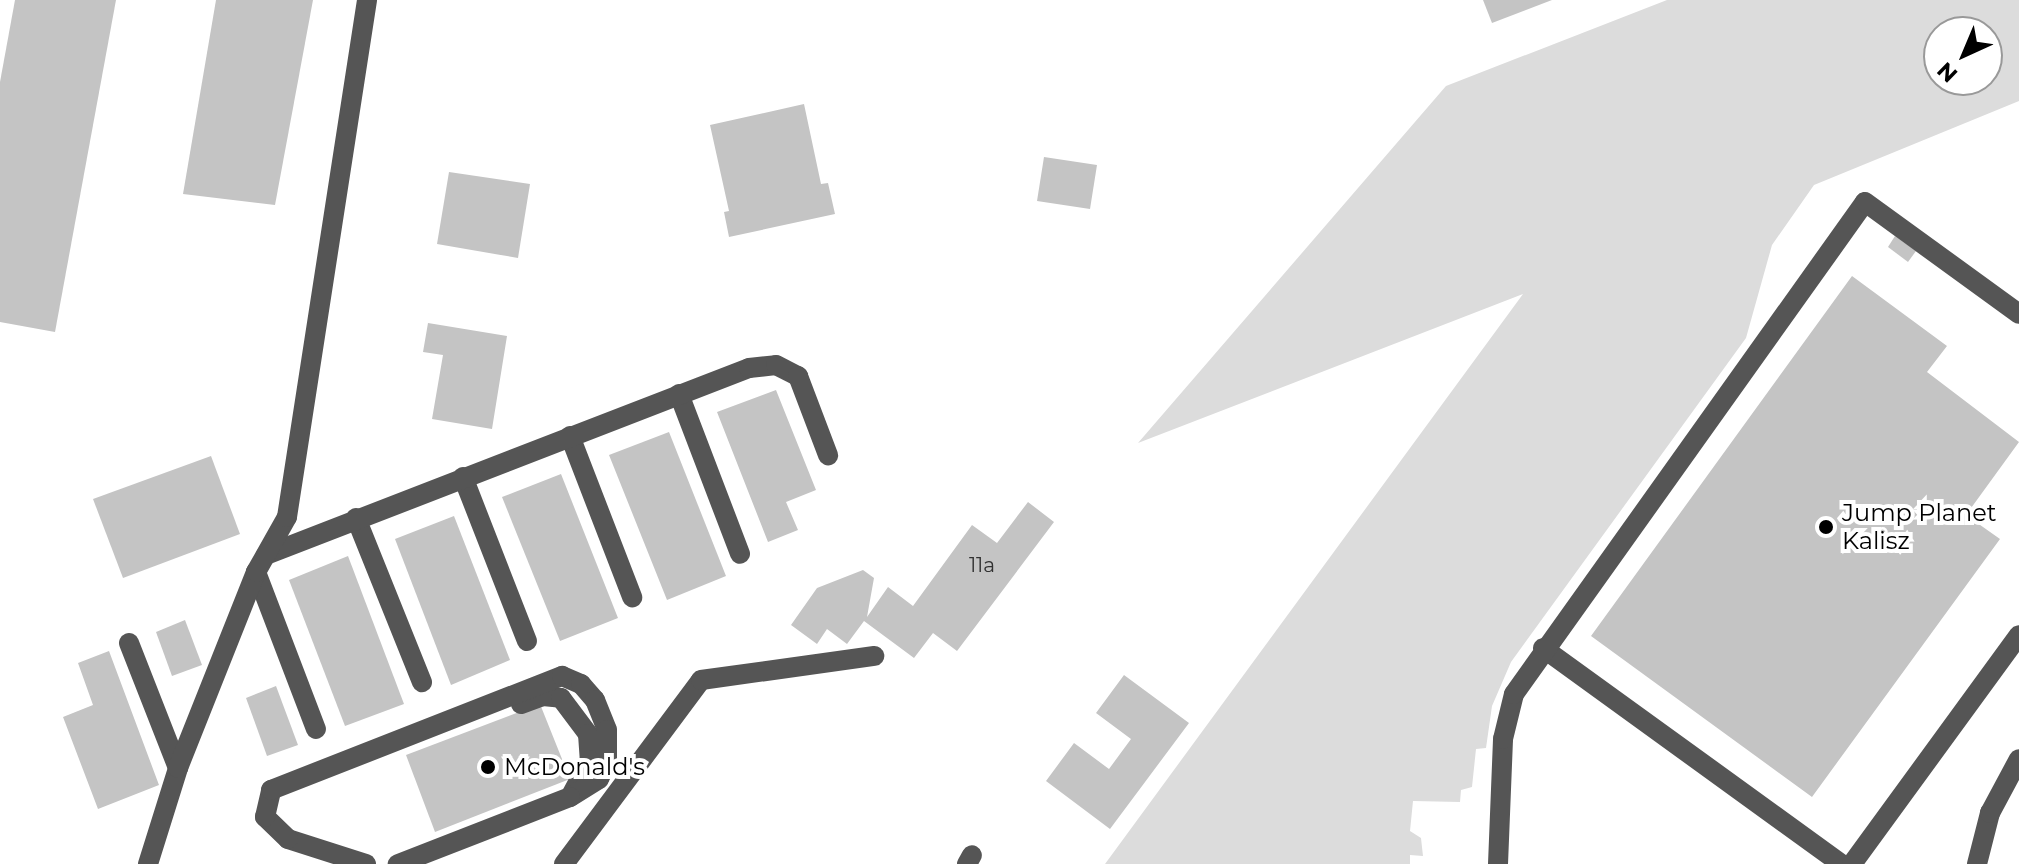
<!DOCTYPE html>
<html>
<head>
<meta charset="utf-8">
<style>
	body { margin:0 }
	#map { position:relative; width:2019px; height:864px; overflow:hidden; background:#fff; font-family:Montserrat,sans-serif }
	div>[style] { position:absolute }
	.green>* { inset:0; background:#dcdcdc }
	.building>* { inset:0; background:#c4c4c4 }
	.minor>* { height:20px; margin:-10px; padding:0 10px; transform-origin:10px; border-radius:10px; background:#555 }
	.dots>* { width:22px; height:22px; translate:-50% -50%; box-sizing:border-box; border:4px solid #fff; border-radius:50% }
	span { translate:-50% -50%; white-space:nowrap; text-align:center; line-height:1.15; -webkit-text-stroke:8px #fff; paint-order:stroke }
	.number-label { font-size:20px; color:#313131 }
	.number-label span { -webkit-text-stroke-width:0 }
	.poi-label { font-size:24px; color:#000 }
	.left { translate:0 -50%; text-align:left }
	.north { position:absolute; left:1923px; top:16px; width:80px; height:80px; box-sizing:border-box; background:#fff; border:2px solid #999; border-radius:50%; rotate:224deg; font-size:22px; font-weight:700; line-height:32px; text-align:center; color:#000 }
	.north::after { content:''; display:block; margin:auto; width:28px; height:36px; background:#000; clip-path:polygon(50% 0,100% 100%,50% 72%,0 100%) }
</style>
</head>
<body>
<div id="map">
	<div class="green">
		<i style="clip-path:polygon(evenodd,1667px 0,2019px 0,2019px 101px,1814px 185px,1772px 245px,1746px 338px,1511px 662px,1492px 706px,1486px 748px,1476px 749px,1472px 787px,1461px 790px,1460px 802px,1413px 801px,1410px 831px,1421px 838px,1423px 856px,1410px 855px,1410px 864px,1105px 864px,1523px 294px,1138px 443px,1446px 86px,1667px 0,1987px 32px,1987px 80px,1939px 80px,1939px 32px,1987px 32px)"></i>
	</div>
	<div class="building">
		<i style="clip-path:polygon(15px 0,116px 0,55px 332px,0 322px,0 82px)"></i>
		<i style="clip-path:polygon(216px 0,313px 0,275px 205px,183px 194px)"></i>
		<i style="clip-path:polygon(1483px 0,1552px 0,1492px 23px)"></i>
		<i style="clip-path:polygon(804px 104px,821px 184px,828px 183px,835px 214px,729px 237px,724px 212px,729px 211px,710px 125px)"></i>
		<i style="clip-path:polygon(1044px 157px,1097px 165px,1090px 209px,1037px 201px)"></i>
		<i style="clip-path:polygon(449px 172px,530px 184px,518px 258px,437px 244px)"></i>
		<i style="clip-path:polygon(1895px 236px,1916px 251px,1908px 262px,1888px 247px)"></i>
		<i style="clip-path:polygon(1852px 276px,1947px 346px,1927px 372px,2019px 442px,1966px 515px,2000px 539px,1812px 797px,1591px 636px)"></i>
		<i style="clip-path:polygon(428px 323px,507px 336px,492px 429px,432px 419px,443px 355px,423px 352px)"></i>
		<i style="clip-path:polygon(776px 390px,816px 490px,786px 502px,798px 530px,768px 542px,717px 412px)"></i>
		<i style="clip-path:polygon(669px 432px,726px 576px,667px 600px,609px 455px)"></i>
		<i style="clip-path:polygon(211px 456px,240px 534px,123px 578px,93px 499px)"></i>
		<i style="clip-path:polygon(561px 474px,618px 618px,560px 641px,502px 497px)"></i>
		<i style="clip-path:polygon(1028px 502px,1054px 522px,957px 651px,933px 633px,914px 658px,864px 621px,847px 644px,827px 629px,817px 644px,791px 625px,817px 588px,863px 570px,874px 578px,867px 617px,888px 587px,913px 606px,972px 525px,997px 543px)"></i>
		<i style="clip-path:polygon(454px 516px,510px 660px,451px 685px,395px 539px)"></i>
		<i style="clip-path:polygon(348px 556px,404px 704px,345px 726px,289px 580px)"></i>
		<i style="clip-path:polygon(185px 620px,202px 665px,172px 676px,156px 632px)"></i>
		<i style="clip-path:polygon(109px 651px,159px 785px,98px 809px,63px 717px,93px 705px,78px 663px)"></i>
		<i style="clip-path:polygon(1124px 675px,1189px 723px,1110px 829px,1046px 781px,1074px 743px,1109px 769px,1131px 739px,1096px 713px)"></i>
		<i style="clip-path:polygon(276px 686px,298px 745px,267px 756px,246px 698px)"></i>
		<i style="clip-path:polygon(540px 704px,570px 779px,435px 832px,406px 755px)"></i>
	</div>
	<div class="minor">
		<i style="left:679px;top:394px;width:171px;rotate:69.1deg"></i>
		<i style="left:570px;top:436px;width:173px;rotate:68.9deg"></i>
		<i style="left:463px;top:477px;width:176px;rotate:68.7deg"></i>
		<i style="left:356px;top:518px;width:177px;rotate:68.1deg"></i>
		<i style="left:266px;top:555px;width:518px;rotate:-21.16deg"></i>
		<i style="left:749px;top:368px;width:27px;rotate:-6deg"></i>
		<i style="left:776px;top:365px;width:25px;rotate:27deg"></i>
		<i style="left:798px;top:376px;width:85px;rotate:69.2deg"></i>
		<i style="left:256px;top:572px;width:168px;rotate:69.1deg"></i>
		<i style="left:129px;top:643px;width:134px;rotate:68.6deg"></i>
		<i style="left:1543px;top:648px;width:368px;rotate:35.9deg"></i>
		<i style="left:521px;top:704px;width:23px;rotate:-20deg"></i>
		<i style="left:543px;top:696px;width:18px;rotate:6deg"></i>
		<i style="left:561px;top:698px;width:45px;rotate:53.1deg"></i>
		<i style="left:588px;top:734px;width:26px;rotate:86deg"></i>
		<i style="left:590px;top:760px;width:38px;rotate:118deg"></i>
		<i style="left:148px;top:864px;width:101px;rotate:-72.6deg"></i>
		<i style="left:178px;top:768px;width:211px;rotate:-68.3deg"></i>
		<i style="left:256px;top:572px;width:63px;rotate:-60.6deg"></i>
		<i style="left:287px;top:517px;width:523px;rotate:-81.2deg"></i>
		<i style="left:366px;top:864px;width:82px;rotate:-162.2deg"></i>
		<i style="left:288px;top:839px;width:32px;rotate:-136deg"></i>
		<i style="left:265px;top:817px;width:28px;rotate:-77deg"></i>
		<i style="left:271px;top:790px;width:313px;rotate:-21.4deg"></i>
		<i style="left:562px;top:676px;width:21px;rotate:23deg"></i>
		<i style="left:581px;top:684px;width:21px;rotate:49deg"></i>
		<i style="left:595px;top:700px;width:32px;rotate:68deg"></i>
		<i style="left:607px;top:730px;width:33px;rotate:90deg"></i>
		<i style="left:607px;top:763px;width:18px;rotate:117deg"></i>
		<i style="left:599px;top:779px;width:34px;rotate:148deg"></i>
		<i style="left:570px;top:797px;width:185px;rotate:158.7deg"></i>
		<i style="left:564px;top:864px;width:229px;rotate:-53.3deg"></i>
		<i style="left:701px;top:680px;width:175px;rotate:-7.9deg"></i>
		<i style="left:967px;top:864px;width:10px;rotate:-61deg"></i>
		<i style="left:1498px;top:864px;width:125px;rotate:-87.7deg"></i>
		<i style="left:1503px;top:739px;width:46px;rotate:-76.3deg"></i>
		<i style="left:1514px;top:694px;width:604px;rotate:-54.5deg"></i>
		<i style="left:1865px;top:202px;width:190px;rotate:36deg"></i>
		<i style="left:1852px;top:864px;width:283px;rotate:-53.9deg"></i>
		<i style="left:1977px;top:864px;width:53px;rotate:-75.7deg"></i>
		<i style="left:1990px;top:813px;width:61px;rotate:-61.8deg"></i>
	</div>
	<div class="dots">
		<i style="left:1826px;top:527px;background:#000"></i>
		<i style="left:488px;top:767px;background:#000"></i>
	</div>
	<div class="number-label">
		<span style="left:982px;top:565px">11a</span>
	</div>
	<div class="poi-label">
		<span class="left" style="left:1842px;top:527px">Jump Planet<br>Kalisz</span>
		<span class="left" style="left:504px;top:767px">McDonald's</span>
	</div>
	<div class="north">N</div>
</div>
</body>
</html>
